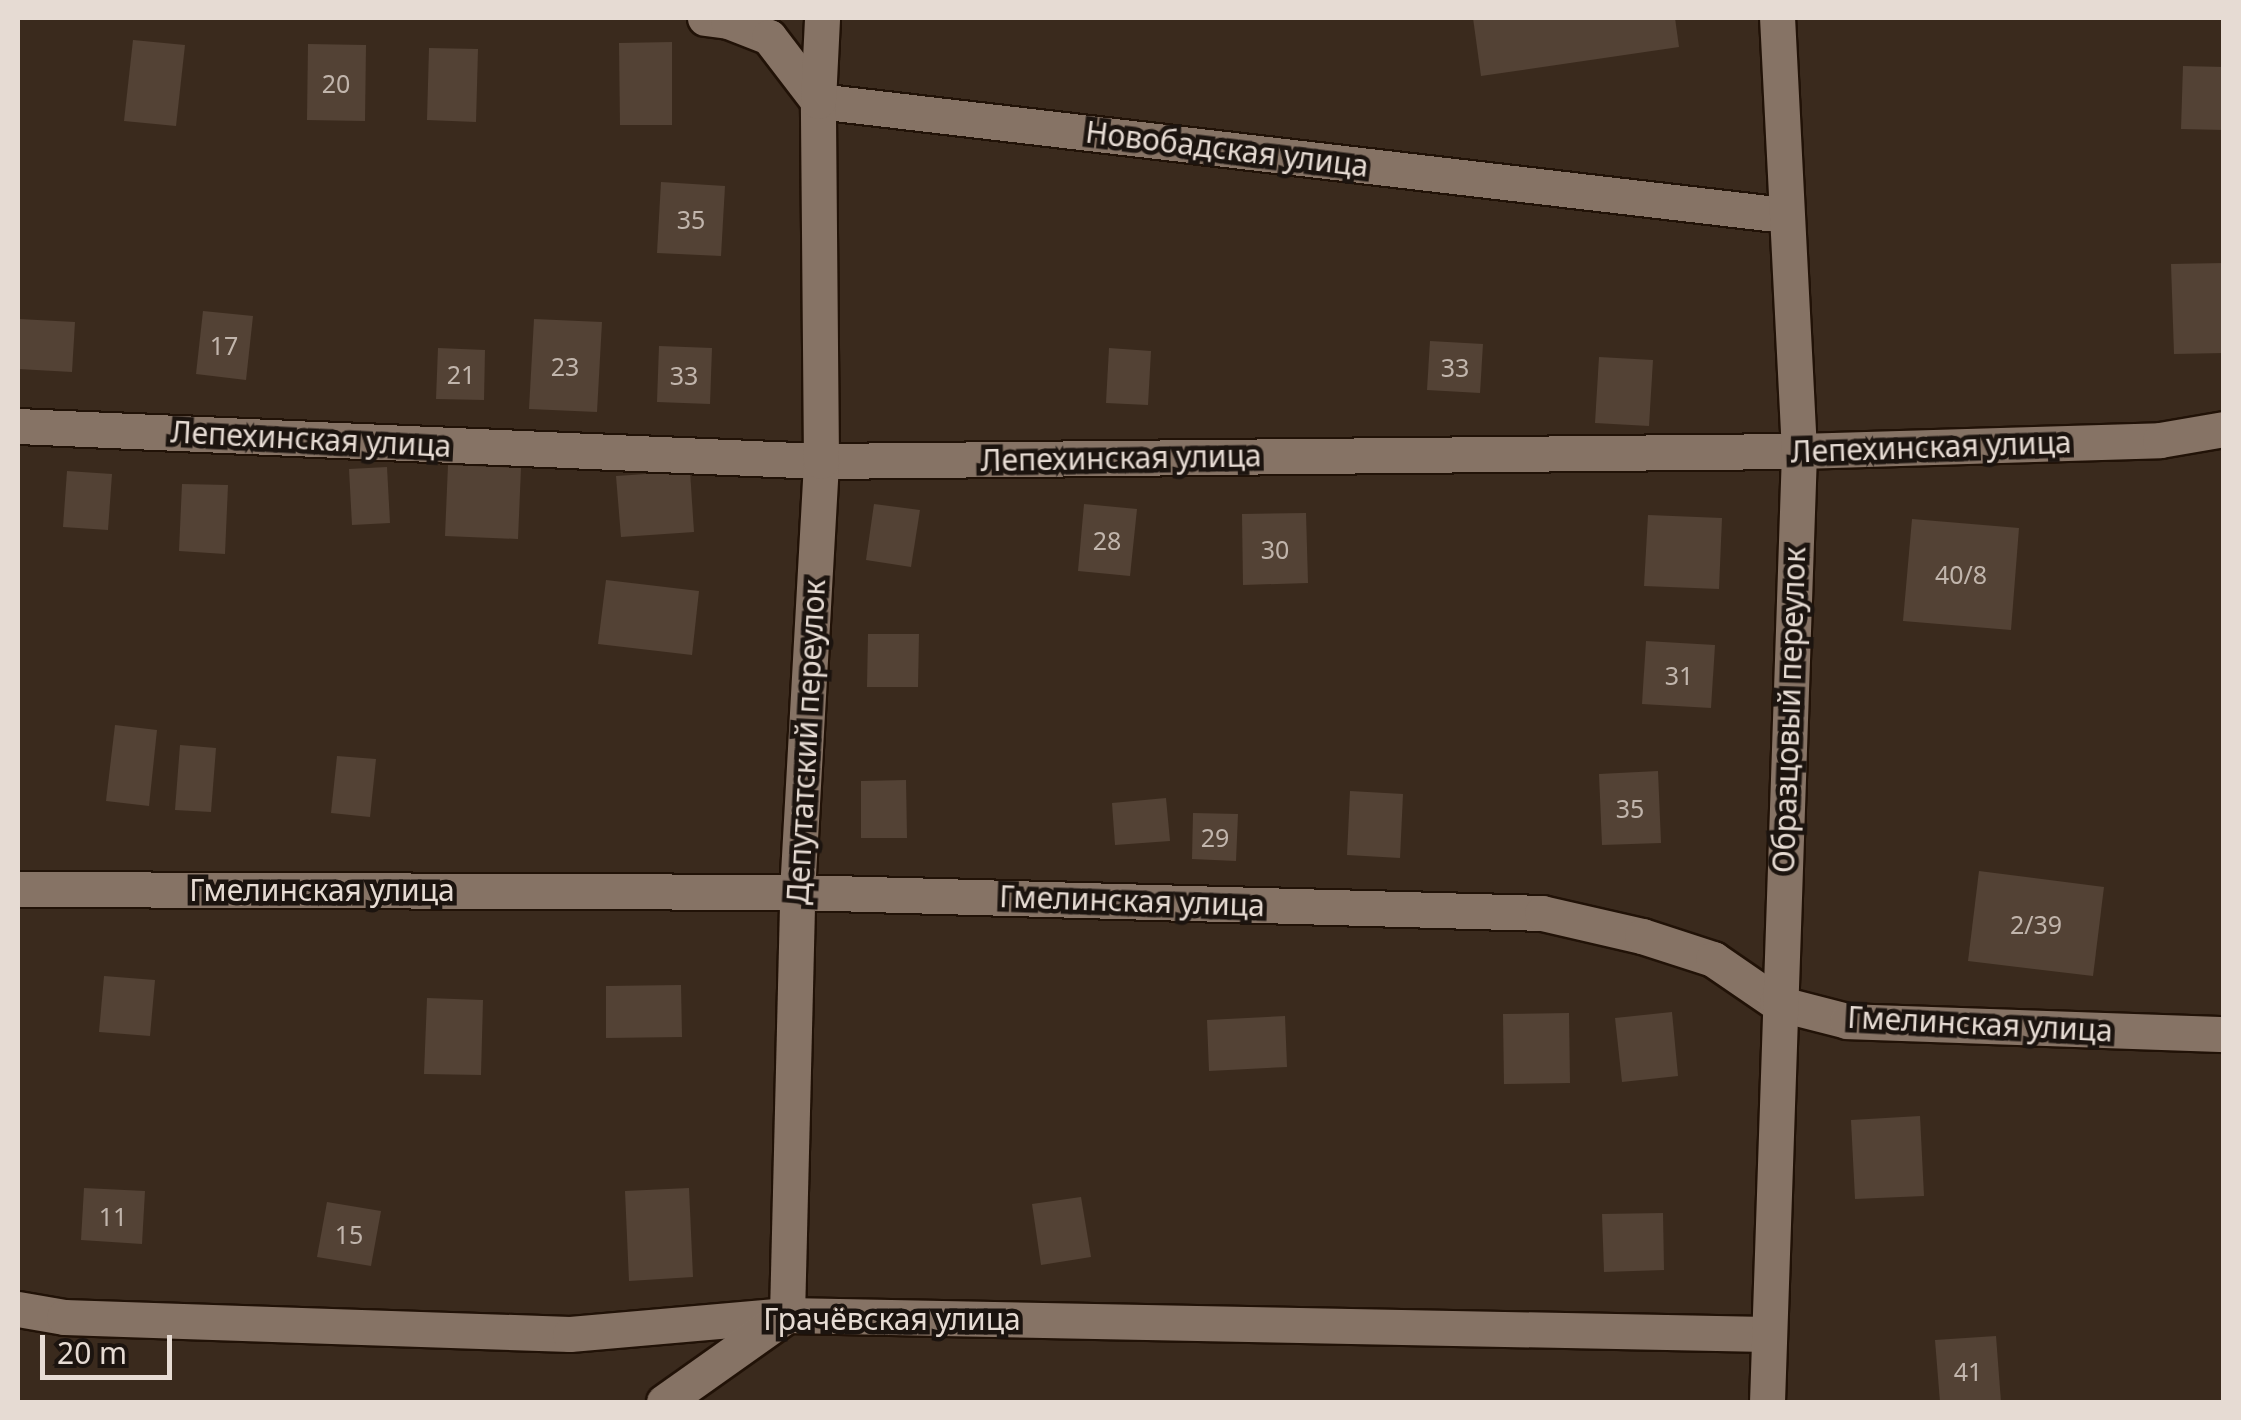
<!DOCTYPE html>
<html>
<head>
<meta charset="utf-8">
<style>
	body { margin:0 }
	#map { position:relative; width:2241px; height:1420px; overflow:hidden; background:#3a2a1d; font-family:"Noto Sans",sans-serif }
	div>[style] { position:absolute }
	.building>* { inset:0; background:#534235 }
	.roads { filter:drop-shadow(2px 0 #211207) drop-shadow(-2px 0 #211207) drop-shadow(0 2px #211207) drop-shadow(0 -2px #211207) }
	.street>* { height:35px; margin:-17.5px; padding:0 17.5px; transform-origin:17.5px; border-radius:17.5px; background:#867365 }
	span { translate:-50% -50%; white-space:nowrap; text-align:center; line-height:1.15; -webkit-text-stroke:9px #1c140f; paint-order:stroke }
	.number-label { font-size:25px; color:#c1b5ac }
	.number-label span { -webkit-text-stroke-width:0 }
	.street-label { font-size:30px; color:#e6dbd3 }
	.frame { position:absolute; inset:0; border:20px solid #e6dbd3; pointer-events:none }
	.scale { position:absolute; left:40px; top:1335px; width:132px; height:45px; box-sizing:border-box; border:5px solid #e6dbd3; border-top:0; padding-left:12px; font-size:30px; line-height:35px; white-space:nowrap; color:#e6dbd3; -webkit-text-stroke:8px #1c140f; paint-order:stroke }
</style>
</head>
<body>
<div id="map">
	<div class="building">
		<i style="clip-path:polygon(1473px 18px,1675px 18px,1679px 47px,1481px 76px)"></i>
		<i style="clip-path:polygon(133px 40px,185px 45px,176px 126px,124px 121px)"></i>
		<i style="clip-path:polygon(672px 42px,672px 125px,620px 125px,619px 43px)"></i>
		<i style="clip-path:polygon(308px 44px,366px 45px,365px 121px,307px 120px)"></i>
		<i style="clip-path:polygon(429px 48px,478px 49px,476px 122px,427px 120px)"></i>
		<i style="clip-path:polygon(2183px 66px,2224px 67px,2224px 130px,2181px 129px)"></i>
		<i style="clip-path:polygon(661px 182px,725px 186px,721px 256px,657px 253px)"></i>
		<i style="clip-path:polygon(2224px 263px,2224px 353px,2174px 354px,2171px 264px)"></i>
		<i style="clip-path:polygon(203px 311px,253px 316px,246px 380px,196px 374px)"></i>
		<i style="clip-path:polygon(19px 319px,75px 322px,72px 372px,18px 369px)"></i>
		<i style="clip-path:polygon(534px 319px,602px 322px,597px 412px,529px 409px)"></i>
		<i style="clip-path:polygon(1430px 341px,1483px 344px,1480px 393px,1427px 390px)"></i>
		<i style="clip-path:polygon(659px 346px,712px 348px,710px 404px,657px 402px)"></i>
		<i style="clip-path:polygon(438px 348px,485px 350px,484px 400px,436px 399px)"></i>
		<i style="clip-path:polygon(1109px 348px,1151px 351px,1148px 405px,1106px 403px)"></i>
		<i style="clip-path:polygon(1599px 357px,1653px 360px,1649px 426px,1595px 423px)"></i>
		<i style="clip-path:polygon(448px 465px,521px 468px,518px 539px,445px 536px)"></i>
		<i style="clip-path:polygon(387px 467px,390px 523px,352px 525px,349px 469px)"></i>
		<i style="clip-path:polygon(67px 471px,112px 474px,108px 530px,63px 527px)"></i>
		<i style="clip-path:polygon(690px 471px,694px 532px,621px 537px,616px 476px)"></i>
		<i style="clip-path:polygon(182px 484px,228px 485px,225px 554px,179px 551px)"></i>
		<i style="clip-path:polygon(874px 504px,920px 510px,911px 567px,866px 560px)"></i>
		<i style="clip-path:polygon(1084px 504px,1137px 509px,1130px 576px,1078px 571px)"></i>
		<i style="clip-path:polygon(1306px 513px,1308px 583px,1243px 585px,1242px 514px)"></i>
		<i style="clip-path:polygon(1648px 515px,1722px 518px,1719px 589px,1644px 586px)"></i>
		<i style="clip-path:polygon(1912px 519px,2019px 528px,2011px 630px,1903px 621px)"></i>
		<i style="clip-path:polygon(606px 580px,699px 591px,692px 655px,598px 644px)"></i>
		<i style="clip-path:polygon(868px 634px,919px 634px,918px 687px,867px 687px)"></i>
		<i style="clip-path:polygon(1646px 641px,1715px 645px,1711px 708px,1642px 704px)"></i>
		<i style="clip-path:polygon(115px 725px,157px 730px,149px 806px,106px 801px)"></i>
		<i style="clip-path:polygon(180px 745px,216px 748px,211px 812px,175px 810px)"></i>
		<i style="clip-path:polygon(337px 756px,376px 759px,370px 817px,331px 813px)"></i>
		<i style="clip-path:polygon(1658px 771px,1661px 843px,1602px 845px,1599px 774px)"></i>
		<i style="clip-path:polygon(906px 780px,907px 838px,861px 838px,861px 781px)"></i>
		<i style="clip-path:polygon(1350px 791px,1403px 794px,1400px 858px,1347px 855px)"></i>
		<i style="clip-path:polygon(1166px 798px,1170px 841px,1115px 845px,1112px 803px)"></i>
		<i style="clip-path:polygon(1193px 813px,1238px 814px,1236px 861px,1192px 859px)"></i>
		<i style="clip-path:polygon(1979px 871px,2104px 887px,2093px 976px,1968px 961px)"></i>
		<i style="clip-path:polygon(104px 976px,155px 980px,150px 1036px,99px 1032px)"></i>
		<i style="clip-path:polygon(681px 985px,682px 1037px,606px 1038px,606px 986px)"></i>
		<i style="clip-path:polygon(427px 998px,483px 1000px,481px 1075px,424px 1074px)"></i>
		<i style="clip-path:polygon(1672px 1012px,1678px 1076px,1622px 1082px,1615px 1018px)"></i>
		<i style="clip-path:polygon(1569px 1013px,1570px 1083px,1504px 1084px,1503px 1014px)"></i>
		<i style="clip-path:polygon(1285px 1016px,1287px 1067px,1209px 1071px,1207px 1020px)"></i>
		<i style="clip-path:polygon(1920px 1116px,1924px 1196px,1855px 1199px,1851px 1120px)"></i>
		<i style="clip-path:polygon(84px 1188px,145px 1191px,142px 1244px,81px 1240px)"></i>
		<i style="clip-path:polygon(689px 1188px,693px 1277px,629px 1281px,625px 1191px)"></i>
		<i style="clip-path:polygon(1081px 1197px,1091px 1257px,1041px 1265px,1032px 1204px)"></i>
		<i style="clip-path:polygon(327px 1202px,381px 1211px,371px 1266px,317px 1257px)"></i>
		<i style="clip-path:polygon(1663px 1213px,1664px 1270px,1604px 1272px,1602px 1214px)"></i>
		<i style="clip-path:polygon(1996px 1336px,2001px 1402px,1940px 1402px,1935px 1340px)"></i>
	</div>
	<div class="roads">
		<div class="street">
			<i style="left:705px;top:18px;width:23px;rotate:7deg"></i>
			<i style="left:728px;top:21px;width:44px;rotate:21.3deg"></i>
			<i style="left:769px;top:37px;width:81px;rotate:52.6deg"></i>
			<i style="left:818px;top:101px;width:973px;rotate:6.73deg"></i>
			<i style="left:18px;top:426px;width:804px;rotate:2.5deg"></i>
			<i style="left:821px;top:461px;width:978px;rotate:-0.59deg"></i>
			<i style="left:1799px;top:451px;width:361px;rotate:-1.7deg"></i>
			<i style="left:2160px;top:440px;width:65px;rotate:-9.8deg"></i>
			<i style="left:18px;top:889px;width:779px;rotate:0.22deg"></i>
			<i style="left:797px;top:892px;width:745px;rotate:1.61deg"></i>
			<i style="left:1542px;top:913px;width:103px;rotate:13deg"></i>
			<i style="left:1642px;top:936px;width:75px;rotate:17.9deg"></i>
			<i style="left:1713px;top:959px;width:78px;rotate:34.5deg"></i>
			<i style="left:1777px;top:1003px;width:72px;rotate:14.4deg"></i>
			<i style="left:1847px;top:1021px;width:377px;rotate:2deg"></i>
			<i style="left:18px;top:1309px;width:47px;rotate:9.9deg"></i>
			<i style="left:64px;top:1317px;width:506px;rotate:1.92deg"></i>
			<i style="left:570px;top:1334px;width:218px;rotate:-5deg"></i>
			<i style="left:787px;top:1315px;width:980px;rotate:1.11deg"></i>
			<i style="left:664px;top:1402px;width:151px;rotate:-35.3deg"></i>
			<i style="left:787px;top:1315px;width:423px;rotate:-88.6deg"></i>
			<i style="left:797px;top:892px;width:432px;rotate:-86.8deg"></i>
			<i style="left:821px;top:461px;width:360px;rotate:-90.5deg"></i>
			<i style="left:818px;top:101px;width:83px;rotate:-87.2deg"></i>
			<i style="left:1767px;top:1402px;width:952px;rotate:-88.07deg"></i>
			<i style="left:1799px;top:451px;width:434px;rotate:-92.9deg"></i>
		</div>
	</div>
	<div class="number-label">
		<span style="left:336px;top:83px">20</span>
		<span style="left:691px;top:219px">35</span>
		<span style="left:224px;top:345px">17</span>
		<span style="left:565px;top:366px">23</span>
		<span style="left:1455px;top:367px">33</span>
		<span style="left:461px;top:374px">21</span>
		<span style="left:684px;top:375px">33</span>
		<span style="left:1107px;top:540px">28</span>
		<span style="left:1275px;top:549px">30</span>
		<span style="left:1961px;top:574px">40/8</span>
		<span style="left:1679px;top:675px">31</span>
		<span style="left:1630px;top:808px">35</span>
		<span style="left:1215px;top:837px">29</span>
		<span style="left:2036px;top:924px">2/39</span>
		<span style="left:113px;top:1216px">11</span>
		<span style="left:349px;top:1234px">15</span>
		<span style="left:1968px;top:1371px">41</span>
	</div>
	<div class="street-label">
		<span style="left:1227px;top:149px;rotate:7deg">Новобадская улица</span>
		<span style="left:311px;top:439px;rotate:3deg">Лепехинская улица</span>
		<span style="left:1931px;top:447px;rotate:-2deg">Лепехинская улица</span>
		<span style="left:1121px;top:458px;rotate:-1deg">Лепехинская улица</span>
		<span style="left:1789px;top:710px;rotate:-88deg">Образцовый переулок</span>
		<span style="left:806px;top:742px;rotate:-87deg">Депутатский переулок</span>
		<span style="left:322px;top:890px">Гмелинская улица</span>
		<span style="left:1132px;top:901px;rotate:2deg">Гмелинская улица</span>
		<span style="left:1980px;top:1024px;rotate:3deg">Гмелинская улица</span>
		<span style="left:892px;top:1319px">Грачёвская улица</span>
	</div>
	<div class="frame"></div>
	<div class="scale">20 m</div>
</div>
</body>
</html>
